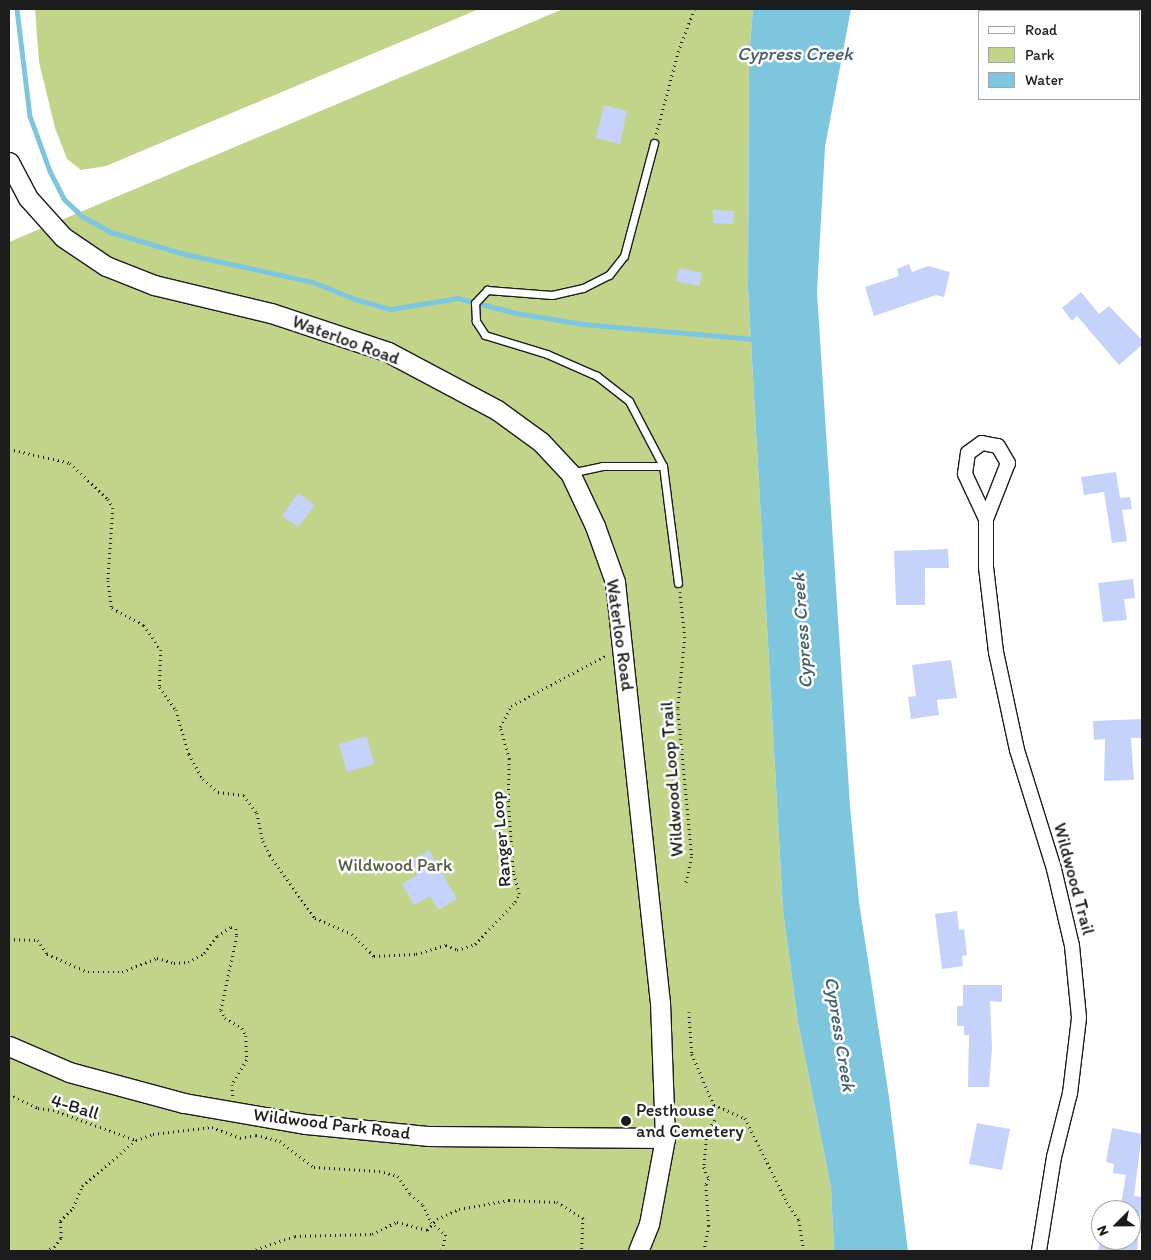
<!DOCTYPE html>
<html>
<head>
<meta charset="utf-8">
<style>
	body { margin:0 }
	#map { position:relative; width:1151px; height:1260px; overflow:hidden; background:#fff; font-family:Itim,sans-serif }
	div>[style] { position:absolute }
	.green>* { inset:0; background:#c1d48a }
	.water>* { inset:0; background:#7ec6de }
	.stream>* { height:4.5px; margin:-2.25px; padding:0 2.25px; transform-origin:2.25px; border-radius:2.25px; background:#7ec6de }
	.building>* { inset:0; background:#c5d3fa }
	.path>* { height:2.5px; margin-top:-1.25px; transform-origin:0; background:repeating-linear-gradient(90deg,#1c1c1c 0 1px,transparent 0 5px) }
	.roads { filter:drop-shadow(1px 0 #1c1c1c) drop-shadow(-1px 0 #1c1c1c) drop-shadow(0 1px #1c1c1c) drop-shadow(0 -1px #1c1c1c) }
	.lane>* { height:7px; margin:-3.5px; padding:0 3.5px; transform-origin:3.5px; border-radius:3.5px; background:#fff }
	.street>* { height:14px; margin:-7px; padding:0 7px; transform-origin:7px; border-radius:7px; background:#fff }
	.secondary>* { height:19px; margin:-9.5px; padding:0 9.5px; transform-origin:9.5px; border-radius:9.5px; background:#fff }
	.dots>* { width:14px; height:14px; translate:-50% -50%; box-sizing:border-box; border:2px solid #fff; border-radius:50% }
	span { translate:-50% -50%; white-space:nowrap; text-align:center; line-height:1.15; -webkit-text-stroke:5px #fff; paint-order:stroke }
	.street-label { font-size:18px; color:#1c1c1c }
	.park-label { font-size:18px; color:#565c42 }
	.poi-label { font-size:18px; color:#1c1c1c }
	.left { translate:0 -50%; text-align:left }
	.water-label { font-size:19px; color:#43606a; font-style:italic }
	.frame { position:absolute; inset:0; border:10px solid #1c1c1c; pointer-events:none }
	.legend { position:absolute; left:978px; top:10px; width:162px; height:90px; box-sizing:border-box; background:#fff; border:1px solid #a4a4a4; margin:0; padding:6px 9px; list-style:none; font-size:15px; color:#1c1c1c }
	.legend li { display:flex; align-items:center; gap:10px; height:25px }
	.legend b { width:25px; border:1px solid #a4a4a4 }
	.north { position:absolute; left:1091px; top:1200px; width:50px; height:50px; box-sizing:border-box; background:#fff; border:1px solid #a4a4a4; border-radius:50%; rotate:247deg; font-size:14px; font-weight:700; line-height:20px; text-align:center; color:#1c1c1c }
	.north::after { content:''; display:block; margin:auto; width:18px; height:22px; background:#1c1c1c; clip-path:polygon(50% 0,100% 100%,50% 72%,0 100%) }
</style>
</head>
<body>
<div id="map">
	<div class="green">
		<i style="clip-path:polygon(35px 9px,479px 9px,106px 166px,81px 170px,67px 159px,55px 128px,39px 62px)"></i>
		<i style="clip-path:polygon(563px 9px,753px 9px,749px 57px,748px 289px,783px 910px,798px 1023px,831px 1188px,834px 1251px,9px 1251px,9px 242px)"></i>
	</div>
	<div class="water">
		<i style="clip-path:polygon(753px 9px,851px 9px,825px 147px,817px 292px,850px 806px,859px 902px,889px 1097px,908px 1251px,834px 1251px,831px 1188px,798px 1023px,783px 910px,748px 289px,749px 57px)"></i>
	</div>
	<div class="stream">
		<i style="left:17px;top:9px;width:108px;rotate:83.1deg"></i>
		<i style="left:30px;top:116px;width:59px;rotate:70deg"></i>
		<i style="left:50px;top:171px;width:31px;rotate:63deg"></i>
		<i style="left:64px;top:199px;width:25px;rotate:43deg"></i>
		<i style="left:82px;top:216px;width:33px;rotate:29deg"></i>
		<i style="left:111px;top:232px;width:73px;rotate:16.7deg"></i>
		<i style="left:181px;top:253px;width:135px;rotate:12.4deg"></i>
		<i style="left:313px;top:282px;width:45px;rotate:22deg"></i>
		<i style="left:355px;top:299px;width:37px;rotate:16deg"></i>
		<i style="left:391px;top:309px;width:68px;rotate:-9.3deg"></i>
		<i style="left:458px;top:298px;width:60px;rotate:14.5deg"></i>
		<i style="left:516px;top:313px;width:68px;rotate:9.3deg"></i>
		<i style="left:583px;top:324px;width:174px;rotate:5deg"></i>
	</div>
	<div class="building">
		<i style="clip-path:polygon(604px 105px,627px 111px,620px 144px,596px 138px)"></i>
		<i style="clip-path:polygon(713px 210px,734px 211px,733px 224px,713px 223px)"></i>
		<i style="clip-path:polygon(909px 264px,912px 272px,928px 266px,950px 272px,944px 297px,936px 295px,874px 316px,865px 287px,899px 276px,897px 269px)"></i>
		<i style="clip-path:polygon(679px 268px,702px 273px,699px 286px,676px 281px)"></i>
		<i style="clip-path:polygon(1081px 292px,1099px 314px,1109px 306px,1142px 340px,1142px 345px,1119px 365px,1077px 316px,1072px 321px,1062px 308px)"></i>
		<i style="clip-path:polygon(1116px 472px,1120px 498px,1130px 497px,1132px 509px,1122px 510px,1127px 541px,1112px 543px,1104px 492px,1084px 495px,1081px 477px)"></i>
		<i style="clip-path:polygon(298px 493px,315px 505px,298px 527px,282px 516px)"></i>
		<i style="clip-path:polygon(948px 549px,949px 568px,925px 568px,925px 605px,896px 605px,894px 551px)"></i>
		<i style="clip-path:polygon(1133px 579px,1135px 598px,1124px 599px,1127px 620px,1103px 622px,1098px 583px)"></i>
		<i style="clip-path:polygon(951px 660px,957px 698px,937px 700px,939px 715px,911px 719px,908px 697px,916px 696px,912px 665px)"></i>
		<i style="clip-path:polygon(1142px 719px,1142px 738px,1131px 738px,1134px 780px,1104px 781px,1105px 739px,1094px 740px,1093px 721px)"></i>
		<i style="clip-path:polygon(367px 736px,374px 764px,347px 772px,339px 744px)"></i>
		<i style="clip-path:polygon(429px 850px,457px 899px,438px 910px,430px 896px,414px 905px,402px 884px,417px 875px,410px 861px)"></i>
		<i style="clip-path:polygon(957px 911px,959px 930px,964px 929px,967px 955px,962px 956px,963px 966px,942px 969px,935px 914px)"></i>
		<i style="clip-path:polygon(963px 985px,1002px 985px,1002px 1002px,990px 1001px,992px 1048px,989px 1087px,968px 1087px,969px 1035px,964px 1035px,964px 1026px,957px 1026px,957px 1006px,963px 1006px)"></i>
		<i style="clip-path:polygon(977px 1123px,1010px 1129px,1002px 1170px,969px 1164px)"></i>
		<i style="clip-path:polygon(1112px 1128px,1142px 1134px,1134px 1196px,1142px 1197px,1137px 1251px,1098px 1251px,1100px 1240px,1131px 1240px,1131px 1210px,1120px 1210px,1126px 1175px,1113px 1173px,1114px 1164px,1106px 1162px)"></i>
	</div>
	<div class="path">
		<i style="left:656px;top:134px;width:85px;rotate:-75deg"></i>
		<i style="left:678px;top:52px;width:46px;rotate:-69.6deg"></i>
		<i style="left:9px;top:449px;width:63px;rotate:12.9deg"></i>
		<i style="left:70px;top:463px;width:52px;rotate:43.5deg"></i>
		<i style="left:108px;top:499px;width:10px;rotate:61deg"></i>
		<i style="left:113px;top:508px;width:73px;rotate:93.9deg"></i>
		<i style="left:108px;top:581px;width:27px;rotate:82deg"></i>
		<i style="left:112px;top:608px;width:36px;rotate:28deg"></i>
		<i style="left:144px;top:625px;width:30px;rotate:56deg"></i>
		<i style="left:161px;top:650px;width:37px;rotate:92deg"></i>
		<i style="left:160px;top:687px;width:28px;rotate:55deg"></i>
		<i style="left:176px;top:710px;width:46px;rotate:73.5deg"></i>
		<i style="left:189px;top:754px;width:29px;rotate:61deg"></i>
		<i style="left:203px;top:779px;width:20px;rotate:41deg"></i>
		<i style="left:218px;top:792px;width:26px;rotate:7deg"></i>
		<i style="left:244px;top:795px;width:22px;rotate:54deg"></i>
		<i style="left:257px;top:813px;width:29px;rotate:78deg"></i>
		<i style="left:263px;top:841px;width:16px;rotate:63deg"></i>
		<i style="left:270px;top:855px;width:77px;rotate:54.5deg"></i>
		<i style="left:315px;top:918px;width:40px;rotate:23.4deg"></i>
		<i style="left:352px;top:934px;width:31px;rotate:45deg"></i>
		<i style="left:374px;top:956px;width:42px;rotate:-2.7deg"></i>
		<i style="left:416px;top:954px;width:31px;rotate:-17deg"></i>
		<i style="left:446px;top:945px;width:12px;rotate:24deg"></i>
		<i style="left:457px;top:950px;width:19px;rotate:-18deg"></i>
		<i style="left:475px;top:944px;width:58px;rotate:-46.4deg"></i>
		<i style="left:515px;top:902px;width:9px;rotate:-63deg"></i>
		<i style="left:519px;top:894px;width:23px;rotate:-105deg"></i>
		<i style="left:513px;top:872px;width:72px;rotate:-94deg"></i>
		<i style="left:508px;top:800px;width:41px;rotate:-88.6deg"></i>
		<i style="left:509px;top:759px;width:33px;rotate:-106deg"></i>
		<i style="left:500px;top:727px;width:24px;rotate:-62deg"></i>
		<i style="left:511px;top:706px;width:109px;rotate:-28deg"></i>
		<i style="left:680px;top:592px;width:45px;rotate:83.7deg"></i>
		<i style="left:685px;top:637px;width:72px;rotate:95.6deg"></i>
		<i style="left:678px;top:709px;width:149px;rotate:84.6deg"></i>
		<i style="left:692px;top:857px;width:28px;rotate:103deg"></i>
		<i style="left:9px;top:939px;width:29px;rotate:2deg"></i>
		<i style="left:38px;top:940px;width:17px;rotate:57deg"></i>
		<i style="left:47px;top:954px;width:45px;rotate:23.7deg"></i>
		<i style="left:88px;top:972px;width:34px"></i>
		<i style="left:122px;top:972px;width:38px;rotate:-22deg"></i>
		<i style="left:157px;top:958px;width:18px;rotate:16deg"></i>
		<i style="left:174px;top:963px;width:14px;rotate:-4deg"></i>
		<i style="left:188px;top:962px;width:18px;rotate:-29deg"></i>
		<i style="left:204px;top:953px;width:21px;rotate:-53deg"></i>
		<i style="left:217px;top:936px;width:17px;rotate:-33deg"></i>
		<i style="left:231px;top:927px;width:5px;rotate:22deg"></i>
		<i style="left:236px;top:929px;width:7px;rotate:82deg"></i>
		<i style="left:237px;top:936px;width:76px;rotate:102.2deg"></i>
		<i style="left:221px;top:1010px;width:9px;rotate:63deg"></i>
		<i style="left:225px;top:1018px;width:20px;rotate:30deg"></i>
		<i style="left:242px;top:1028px;width:9px;rotate:63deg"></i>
		<i style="left:246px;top:1036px;width:24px;rotate:88deg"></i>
		<i style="left:247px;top:1060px;width:29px;rotate:121deg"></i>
		<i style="left:232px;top:1085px;width:11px;rotate:85deg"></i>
		<i style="left:689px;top:1012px;width:42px;rotate:85.9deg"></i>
		<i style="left:692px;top:1054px;width:56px;rotate:66.7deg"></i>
		<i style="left:714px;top:1105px;width:15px;rotate:86deg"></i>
		<i style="left:715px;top:1120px;width:16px;rotate:120deg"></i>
		<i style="left:707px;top:1134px;width:33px;rotate:95deg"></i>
		<i style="left:704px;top:1167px;width:13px;rotate:67deg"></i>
		<i style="left:709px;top:1179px;width:7px;rotate:117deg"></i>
		<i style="left:706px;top:1185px;width:41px;rotate:85.8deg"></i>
		<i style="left:709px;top:1226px;width:25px;rotate:101deg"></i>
		<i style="left:9px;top:1094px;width:32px;rotate:26deg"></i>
		<i style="left:38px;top:1108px;width:15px;rotate:8deg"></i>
		<i style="left:53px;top:1110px;width:88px;rotate:19.9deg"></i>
		<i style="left:714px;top:1105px;width:34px;rotate:23deg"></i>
		<i style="left:745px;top:1118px;width:94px;rotate:63.4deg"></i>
		<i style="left:787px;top:1202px;width:22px;rotate:56deg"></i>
		<i style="left:799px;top:1220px;width:31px;rotate:81deg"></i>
		<i style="left:45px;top:1251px;width:10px;rotate:-24deg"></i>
		<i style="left:54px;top:1247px;width:11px;rotate:-52deg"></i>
		<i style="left:61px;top:1238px;width:17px;rotate:-93deg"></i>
		<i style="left:60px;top:1221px;width:18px;rotate:-45deg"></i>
		<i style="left:73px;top:1208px;width:24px;rotate:-68deg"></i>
		<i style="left:82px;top:1186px;width:71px;rotate:-40.4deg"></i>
		<i style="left:136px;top:1140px;width:18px;rotate:-19deg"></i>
		<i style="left:153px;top:1134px;width:59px;rotate:-6.8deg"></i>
		<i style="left:212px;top:1127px;width:30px;rotate:21deg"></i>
		<i style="left:240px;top:1138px;width:16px;rotate:-11deg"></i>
		<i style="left:256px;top:1135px;width:25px;rotate:14deg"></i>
		<i style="left:280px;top:1141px;width:43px;rotate:37.4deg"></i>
		<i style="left:314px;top:1167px;width:65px;rotate:3.5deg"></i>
		<i style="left:379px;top:1171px;width:20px;rotate:15deg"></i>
		<i style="left:398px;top:1176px;width:22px;rotate:56deg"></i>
		<i style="left:410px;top:1194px;width:17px;rotate:40deg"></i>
		<i style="left:423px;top:1205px;width:19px;rotate:65deg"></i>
		<i style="left:431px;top:1222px;width:20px;rotate:41deg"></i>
		<i style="left:446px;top:1235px;width:16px;rotate:104deg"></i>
		<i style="left:251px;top:1251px;width:46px;rotate:-18.8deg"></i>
		<i style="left:295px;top:1236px;width:77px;rotate:-1.5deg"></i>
		<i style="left:372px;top:1234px;width:28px;rotate:-26deg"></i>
		<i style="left:397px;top:1222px;width:31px;rotate:15deg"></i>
		<i style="left:427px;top:1230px;width:15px;rotate:-48deg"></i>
		<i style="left:437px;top:1219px;width:24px;rotate:-24deg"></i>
		<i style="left:459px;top:1209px;width:51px;rotate:-10.2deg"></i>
		<i style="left:509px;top:1200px;width:48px;rotate:2.4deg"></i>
		<i style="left:557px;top:1202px;width:31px;rotate:32deg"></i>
		<i style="left:583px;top:1218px;width:33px;rotate:92deg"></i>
	</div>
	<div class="roads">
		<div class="lane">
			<i style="left:663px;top:466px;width:118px;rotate:82.7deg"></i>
			<i style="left:570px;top:473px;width:33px;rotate:-12deg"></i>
			<i style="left:602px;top:466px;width:61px"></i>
			<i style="left:663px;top:466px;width:73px;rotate:-117.6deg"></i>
			<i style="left:629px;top:401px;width:41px;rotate:-142deg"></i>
			<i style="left:597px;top:376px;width:55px;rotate:-156.3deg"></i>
			<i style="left:547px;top:354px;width:65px;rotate:-163deg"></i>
			<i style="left:485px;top:335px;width:17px;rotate:-123deg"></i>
			<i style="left:476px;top:321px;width:18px;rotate:-93deg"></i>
			<i style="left:475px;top:303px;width:18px;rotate:-47deg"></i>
			<i style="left:487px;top:290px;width:65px;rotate:4.4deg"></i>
			<i style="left:552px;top:295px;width:32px;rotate:-13deg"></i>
			<i style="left:583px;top:288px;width:29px;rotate:-27deg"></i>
			<i style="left:609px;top:275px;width:24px;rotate:-52deg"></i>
			<i style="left:624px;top:256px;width:117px;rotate:-75.1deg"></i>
		</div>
		<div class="street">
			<i style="left:982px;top:443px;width:16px;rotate:11deg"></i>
			<i style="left:998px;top:446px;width:20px;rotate:60deg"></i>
			<i style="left:1008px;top:463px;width:60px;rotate:111.4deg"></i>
			<i style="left:986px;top:519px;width:50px;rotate:-115deg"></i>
			<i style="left:965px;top:474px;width:21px;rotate:-82deg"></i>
			<i style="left:968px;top:453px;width:17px;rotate:-36deg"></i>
			<i style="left:986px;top:519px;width:48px;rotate:90deg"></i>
			<i style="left:986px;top:567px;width:86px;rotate:83.3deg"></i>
			<i style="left:996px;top:652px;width:100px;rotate:77.9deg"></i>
			<i style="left:1017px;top:750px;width:125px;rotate:72.7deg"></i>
			<i style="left:1054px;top:869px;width:79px;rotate:76.8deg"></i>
			<i style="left:1072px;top:946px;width:72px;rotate:84.4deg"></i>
			<i style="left:1079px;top:1018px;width:76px;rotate:96.8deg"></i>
			<i style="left:1070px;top:1093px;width:66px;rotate:104deg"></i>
			<i style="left:1054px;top:1157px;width:95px;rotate:99.1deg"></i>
		</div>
		<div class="secondary">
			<i style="left:9px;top:162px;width:41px;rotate:62.2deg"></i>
			<i style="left:28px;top:198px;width:52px;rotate:48.1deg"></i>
			<i style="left:63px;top:237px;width:52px;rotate:34deg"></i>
			<i style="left:106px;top:266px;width:52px;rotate:21.6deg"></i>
			<i style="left:154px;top:285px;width:120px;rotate:13.5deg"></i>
			<i style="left:271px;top:313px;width:123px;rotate:18.4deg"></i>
			<i style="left:388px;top:352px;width:123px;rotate:28deg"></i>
			<i style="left:497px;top:410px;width:54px;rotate:36deg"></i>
			<i style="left:541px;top:442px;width:42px;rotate:46.9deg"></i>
			<i style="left:570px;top:473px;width:59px;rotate:64.7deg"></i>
			<i style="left:595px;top:526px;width:59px;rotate:70.3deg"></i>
			<i style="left:615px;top:582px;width:422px;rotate:83.9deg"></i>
			<i style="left:660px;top:1002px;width:136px;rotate:87.9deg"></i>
			<i style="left:665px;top:1138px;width:87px;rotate:100.5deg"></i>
			<i style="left:649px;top:1224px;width:29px;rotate:112deg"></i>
			<i style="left:9px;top:1046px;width:65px;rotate:23.4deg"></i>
			<i style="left:69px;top:1072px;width:119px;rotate:15.1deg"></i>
			<i style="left:184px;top:1103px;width:124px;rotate:9.8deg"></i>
			<i style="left:306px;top:1124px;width:124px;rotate:5.6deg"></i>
			<i style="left:429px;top:1136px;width:236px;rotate:0.5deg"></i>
		</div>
	</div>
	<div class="dots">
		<i style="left:626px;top:1121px;background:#1c1c1c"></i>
	</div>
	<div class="street-label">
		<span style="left:346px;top:340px;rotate:20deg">Waterloo Road</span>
		<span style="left:620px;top:635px;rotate:82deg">Waterloo Road</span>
		<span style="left:672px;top:779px;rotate:-94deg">Wildwood Loop Trail</span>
		<span style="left:501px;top:839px;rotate:-95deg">Ranger Loop</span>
		<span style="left:1074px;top:879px;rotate:75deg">Wildwood Trail</span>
		<span style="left:75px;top:1107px;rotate:17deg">4-Ball</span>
		<span style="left:332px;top:1124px;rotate:7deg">Wildwood Park Road</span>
	</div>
	<div class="park-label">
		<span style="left:395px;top:865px">Wildwood Park</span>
	</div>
	<div class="poi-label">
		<span class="left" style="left:636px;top:1121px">Pesthouse<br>and Cemetery</span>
	</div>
	<div class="water-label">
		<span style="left:795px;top:54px">Cypress Creek</span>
		<span style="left:802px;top:631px;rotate:-94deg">Cypress Creek</span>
		<span style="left:840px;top:1034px;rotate:81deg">Cypress Creek</span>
	</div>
	<div class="frame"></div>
	<ul class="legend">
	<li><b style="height:6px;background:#fff"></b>Road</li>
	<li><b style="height:14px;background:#c1d48a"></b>Park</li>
	<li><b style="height:14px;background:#7ec6de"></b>Water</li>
	</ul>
	<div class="north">N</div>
</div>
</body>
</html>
